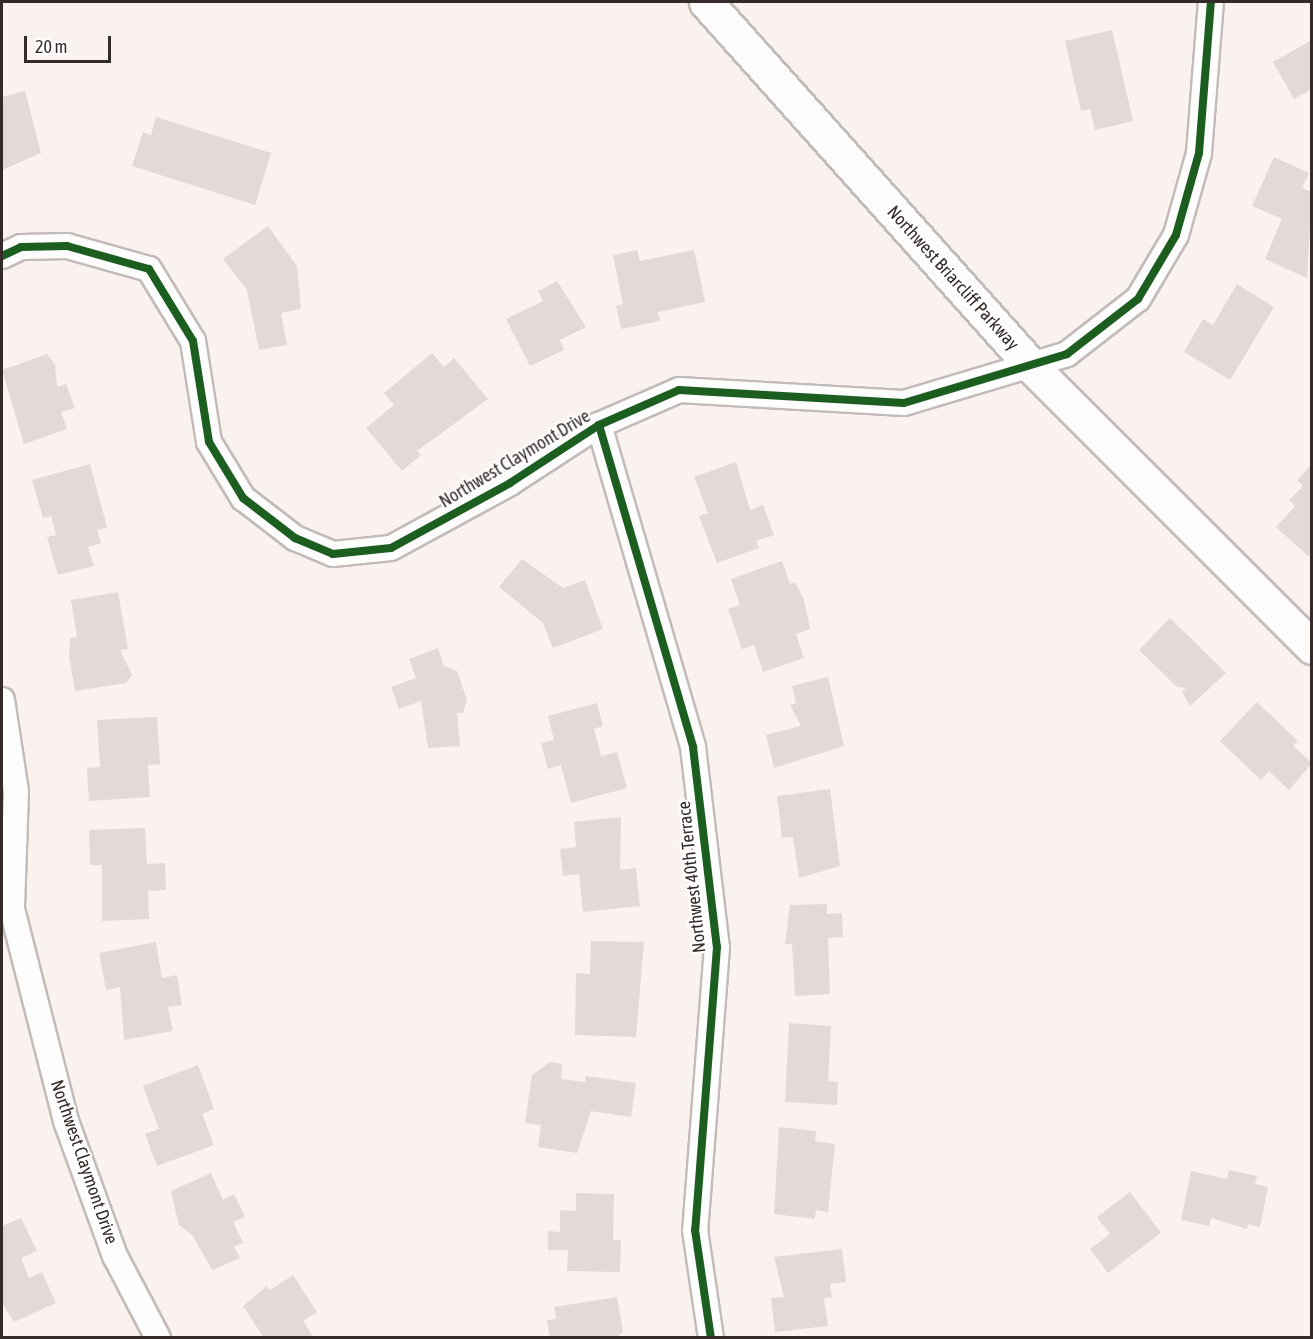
<!DOCTYPE html>
<html>
<head>
<meta charset="utf-8">
<style>
	body { margin:0 }
	#map { position:relative; width:1313px; height:1339px; overflow:hidden; background:#faf2ef; font-family:"Asap Condensed",sans-serif }
	div>[style] { position:absolute }
	.building>* { inset:0; background:#e1dad6 }
	.roads { filter:drop-shadow(2px 0 #c3bbb8) drop-shadow(-2px 0 #c3bbb8) drop-shadow(0 2px #c3bbb8) drop-shadow(0 -2px #c3bbb8) }
	.street>* { height:24px; margin:-12px; padding:0 12px; transform-origin:12px; border-radius:12px; background:#fefdfd }
	.secondary>* { height:33px; margin:-16.5px; padding:0 16.5px; transform-origin:16.5px; border-radius:16.5px; background:#fefdfd }
	.cycleway>* { height:8px; margin:-4px; padding:0 4px; transform-origin:4px; border-radius:4px; background:#1b5e20 }
	span { translate:-50% -50%; white-space:nowrap; text-align:center; line-height:1.15; -webkit-text-stroke:4.5px #fff; paint-order:stroke }
	.street-label { font-size:18px; color:#342b28 }
	.frame { position:absolute; inset:0; border:3px solid #342b28; pointer-events:none }
	.scale { position:absolute; left:24px; top:36px; width:87px; height:27px; box-sizing:border-box; border:3px solid #342b28; border-top:0; padding-left:8px; font-size:18px; line-height:21px; white-space:nowrap; color:#342b28; -webkit-text-stroke:4px #fff; paint-order:stroke }
</style>
</head>
<body>
<div id="map">
	<div class="building">
		<i style="clip-path:polygon(1112px 30px,1133px 121px,1095px 130px,1090px 109px,1081px 111px,1065px 41px)"></i>
		<i style="clip-path:polygon(1312px 40px,1312px 89px,1294px 99px,1273px 62px)"></i>
		<i style="clip-path:polygon(25px 91px,41px 153px,2px 170px,2px 97px)"></i>
		<i style="clip-path:polygon(156px 117px,271px 153px,255px 205px,132px 166px,143px 132px,151px 135px)"></i>
		<i style="clip-path:polygon(1274px 157px,1309px 173px,1302px 188px,1312px 192px,1307px 278px,1265px 259px,1282px 219px,1252px 206px)"></i>
		<i style="clip-path:polygon(268px 226px,297px 266px,301px 309px,281px 313px,287px 345px,259px 350px,247px 290px,223px 259px)"></i>
		<i style="clip-path:polygon(637px 250px,640px 261px,694px 250px,705px 302px,658px 312px,660px 321px,621px 329px,616px 306px,623px 304px,613px 255px)"></i>
		<i style="clip-path:polygon(557px 281px,586px 327px,560px 340px,564px 350px,530px 366px,506px 319px,543px 301px,538px 291px)"></i>
		<i style="clip-path:polygon(1237px 284px,1274px 307px,1230px 380px,1184px 352px,1203px 319px,1213px 325px)"></i>
		<i style="clip-path:polygon(432px 353px,444px 367px,454px 358px,488px 399px,417px 451px,421px 455px,402px 471px,366px 428px,394px 405px,384px 393px)"></i>
		<i style="clip-path:polygon(47px 354px,55px 364px,57px 387px,66px 384px,75px 408px,61px 412px,67px 429px,24px 444px,2px 370px)"></i>
		<i style="clip-path:polygon(736px 462px,750px 510px,763px 505px,774px 535px,756px 541px,759px 548px,717px 563px,699px 516px,708px 513px,694px 477px)"></i>
		<i style="clip-path:polygon(90px 464px,107px 527px,97px 530px,101px 543px,88px 547px,94px 566px,58px 575px,47px 537px,56px 535px,51px 516px,43px 518px,32px 480px)"></i>
		<i style="clip-path:polygon(1312px 464px,1312px 552px,1308px 556px,1276px 527px,1295px 506px,1289px 500px,1303px 486px,1297px 480px)"></i>
		<i style="clip-path:polygon(522px 559px,563px 588px,585px 580px,603px 629px,553px 648px,543px 623px,499px 587px)"></i>
		<i style="clip-path:polygon(782px 561px,790px 584px,795px 582px,804px 600px,810px 629px,796px 634px,804px 658px,763px 672px,754px 645px,742px 649px,728px 609px,740px 605px,731px 579px)"></i>
		<i style="clip-path:polygon(118px 592px,128px 649px,120px 650px,132px 675px,126px 683px,75px 691px,69px 657px,70px 638px,77px 637px,71px 600px)"></i>
		<i style="clip-path:polygon(1170px 618px,1226px 673px,1190px 706px,1182px 692px,1186px 688px,1177px 687px,1139px 650px)"></i>
		<i style="clip-path:polygon(438px 648px,444px 666px,457px 671px,467px 700px,463px 713px,457px 713px,460px 746px,428px 748px,421px 701px,399px 709px,391px 687px,416px 678px,409px 659px)"></i>
		<i style="clip-path:polygon(828px 677px,844px 746px,774px 768px,766px 735px,801px 726px,790px 705px,796px 703px,792px 686px)"></i>
		<i style="clip-path:polygon(1257px 702px,1298px 741px,1293px 746px,1312px 763px,1289px 790px,1269px 771px,1261px 780px,1220px 741px)"></i>
		<i style="clip-path:polygon(597px 703px,603px 726px,594px 729px,601px 756px,617px 752px,627px 788px,571px 803px,561px 765px,548px 769px,541px 743px,554px 740px,548px 716px)"></i>
		<i style="clip-path:polygon(157px 717px,160px 764px,148px 765px,150px 797px,89px 801px,87px 768px,100px 767px,97px 720px)"></i>
		<i style="clip-path:polygon(830px 789px,840px 866px,799px 878px,793px 837px,782px 838px,777px 796px)"></i>
		<i style="clip-path:polygon(621px 817px,620px 870px,636px 868px,640px 906px,583px 912px,579px 874px,563px 876px,560px 849px,576px 847px,574px 822px)"></i>
		<i style="clip-path:polygon(145px 828px,147px 864px,165px 863px,166px 890px,148px 891px,149px 919px,102px 921px,102px 865px,90px 865px,89px 830px)"></i>
		<i style="clip-path:polygon(827px 904px,827px 914px,842px 913px,843px 937px,828px 938px,830px 994px,795px 996px,792px 944px,785px 944px,790px 905px)"></i>
		<i style="clip-path:polygon(591px 941px,644px 942px,636px 1037px,575px 1035px,576px 973px,590px 974px)"></i>
		<i style="clip-path:polygon(156px 942px,162px 978px,177px 975px,182px 1005px,168px 1007px,173px 1031px,124px 1040px,120px 987px,106px 990px,99px 953px)"></i>
		<i style="clip-path:polygon(789px 1023px,831px 1026px,828px 1081px,838px 1082px,837px 1105px,785px 1102px)"></i>
		<i style="clip-path:polygon(550px 1062px,562px 1064px,561px 1079px,585px 1082px,586px 1076px,636px 1083px,631px 1117px,591px 1111px,577px 1153px,538px 1147px,541px 1125px,525px 1123px,532px 1075px)"></i>
		<i style="clip-path:polygon(198px 1065px,214px 1109px,202px 1114px,214px 1145px,157px 1166px,145px 1134px,159px 1129px,143px 1086px)"></i>
		<i style="clip-path:polygon(779px 1127px,816px 1131px,815px 1141px,835px 1144px,828px 1212px,816px 1210px,815px 1219px,774px 1214px)"></i>
		<i style="clip-path:polygon(1229px 1170px,1257px 1176px,1255px 1184px,1268px 1187px,1260px 1227px,1248px 1224px,1247px 1229px,1211px 1218px,1209px 1226px,1181px 1220px,1191px 1171px,1227px 1179px)"></i>
		<i style="clip-path:polygon(211px 1173px,223px 1200px,234px 1194px,245px 1217px,233px 1222px,243px 1243px,234px 1246px,240px 1258px,212px 1270px,193px 1236px,179px 1225px,171px 1191px)"></i>
		<i style="clip-path:polygon(1130px 1192px,1161px 1233px,1108px 1273px,1090px 1249px,1110px 1234px,1097px 1217px)"></i>
		<i style="clip-path:polygon(576px 1193px,614px 1194px,613px 1240px,621px 1240px,620px 1272px,567px 1271px,568px 1250px,548px 1250px,548px 1231px,560px 1232px,560px 1210px,576px 1211px)"></i>
		<i style="clip-path:polygon(21px 1218px,37px 1251px,21px 1258px,29px 1278px,42px 1272px,56px 1303px,14px 1322px,2px 1303px,2px 1226px)"></i>
		<i style="clip-path:polygon(842px 1249px,846px 1282px,830px 1284px,832px 1297px,824px 1298px,828px 1326px,775px 1332px,771px 1298px,784px 1297px,774px 1257px)"></i>
		<i style="clip-path:polygon(293px 1275px,317px 1312px,303px 1321px,314px 1338px,264px 1338px,243px 1306px,267px 1286px,270px 1290px)"></i>
		<i style="clip-path:polygon(617px 1297px,623px 1332px,616px 1338px,550px 1338px,547px 1320px,556px 1319px,554px 1307px)"></i>
	</div>
	<div class="roads">
		<div class="street">
			<i style="left:2px;top:256px;width:21px;rotate:-25deg"></i>
			<i style="left:21px;top:247px;width:46px;rotate:-1.2deg"></i>
			<i style="left:67px;top:246px;width:85px;rotate:15.7deg"></i>
			<i style="left:149px;top:269px;width:84px;rotate:58.6deg"></i>
			<i style="left:193px;top:341px;width:102px;rotate:81deg"></i>
			<i style="left:209px;top:442px;width:66px;rotate:58.7deg"></i>
			<i style="left:243px;top:498px;width:66px;rotate:37.6deg"></i>
			<i style="left:295px;top:538px;width:41px;rotate:22.8deg"></i>
			<i style="left:333px;top:554px;width:58px;rotate:-5.9deg"></i>
			<i style="left:391px;top:548px;width:136px;rotate:-28.6deg"></i>
			<i style="left:510px;top:483px;width:106px;rotate:-33.1deg"></i>
			<i style="left:599px;top:425px;width:87px;rotate:-23.6deg"></i>
			<i style="left:679px;top:390px;width:225px;rotate:3.3deg"></i>
			<i style="left:904px;top:403px;width:170px;rotate:-16.7deg"></i>
			<i style="left:1067px;top:354px;width:90px;rotate:-37.8deg"></i>
			<i style="left:1138px;top:299px;width:74px;rotate:-59.3deg"></i>
			<i style="left:1176px;top:235px;width:85px;rotate:-74.3deg"></i>
			<i style="left:1199px;top:153px;width:151px;rotate:-85.5deg"></i>
			<i style="left:599px;top:425px;width:335px;rotate:73.7deg"></i>
			<i style="left:693px;top:747px;width:201px;rotate:83.2deg"></i>
			<i style="left:717px;top:947px;width:284px;rotate:94.4deg"></i>
			<i style="left:695px;top:1230px;width:109px;rotate:81.6deg"></i>
			<i style="left:2px;top:700px;width:93px;rotate:81.3deg"></i>
			<i style="left:16px;top:792px;width:117px;rotate:92deg"></i>
			<i style="left:12px;top:909px;width:219px;rotate:75.7deg"></i>
			<i style="left:66px;top:1121px;width:144px;rotate:70.1deg"></i>
			<i style="left:115px;top:1256px;width:93px;rotate:62.3deg"></i>
		</div>
		<div class="secondary">
			<i style="left:706px;top:2px;width:489px;rotate:48.2deg"></i>
			<i style="left:1032px;top:367px;width:396px;rotate:45deg"></i>
		</div>
	</div>
	<div class="cycleway">
		<i style="left:2px;top:256px;width:21px;rotate:-25deg"></i>
		<i style="left:21px;top:247px;width:46px;rotate:-1.2deg"></i>
		<i style="left:67px;top:246px;width:85px;rotate:15.7deg"></i>
		<i style="left:149px;top:269px;width:84px;rotate:58.6deg"></i>
		<i style="left:193px;top:341px;width:102px;rotate:81deg"></i>
		<i style="left:209px;top:442px;width:66px;rotate:58.7deg"></i>
		<i style="left:243px;top:498px;width:66px;rotate:37.6deg"></i>
		<i style="left:295px;top:538px;width:41px;rotate:22.8deg"></i>
		<i style="left:333px;top:554px;width:58px;rotate:-5.9deg"></i>
		<i style="left:391px;top:548px;width:136px;rotate:-28.6deg"></i>
		<i style="left:510px;top:483px;width:106px;rotate:-33.1deg"></i>
		<i style="left:599px;top:425px;width:87px;rotate:-23.6deg"></i>
		<i style="left:679px;top:390px;width:225px;rotate:3.3deg"></i>
		<i style="left:904px;top:403px;width:170px;rotate:-16.7deg"></i>
		<i style="left:1067px;top:354px;width:90px;rotate:-37.8deg"></i>
		<i style="left:1138px;top:299px;width:74px;rotate:-59.3deg"></i>
		<i style="left:1176px;top:235px;width:85px;rotate:-74.3deg"></i>
		<i style="left:1199px;top:153px;width:151px;rotate:-85.5deg"></i>
		<i style="left:599px;top:425px;width:335px;rotate:73.7deg"></i>
		<i style="left:693px;top:747px;width:201px;rotate:83.2deg"></i>
		<i style="left:717px;top:947px;width:284px;rotate:94.4deg"></i>
		<i style="left:695px;top:1230px;width:109px;rotate:81.6deg"></i>
	</div>
	<div class="street-label">
		<span style="left:953px;top:278px;rotate:48deg">Northwest Briarcliff Parkway</span>
		<span style="left:515px;top:459px;rotate:-31deg">Northwest Claymont Drive</span>
		<span style="left:692px;top:877px;rotate:-96deg">Northwest 40th Terrace</span>
		<span style="left:84px;top:1162px;rotate:71deg">Northwest Claymont Drive</span>
	</div>
	<div class="frame"></div>
	<div class="scale">20 m</div>
</div>
</body>
</html>
